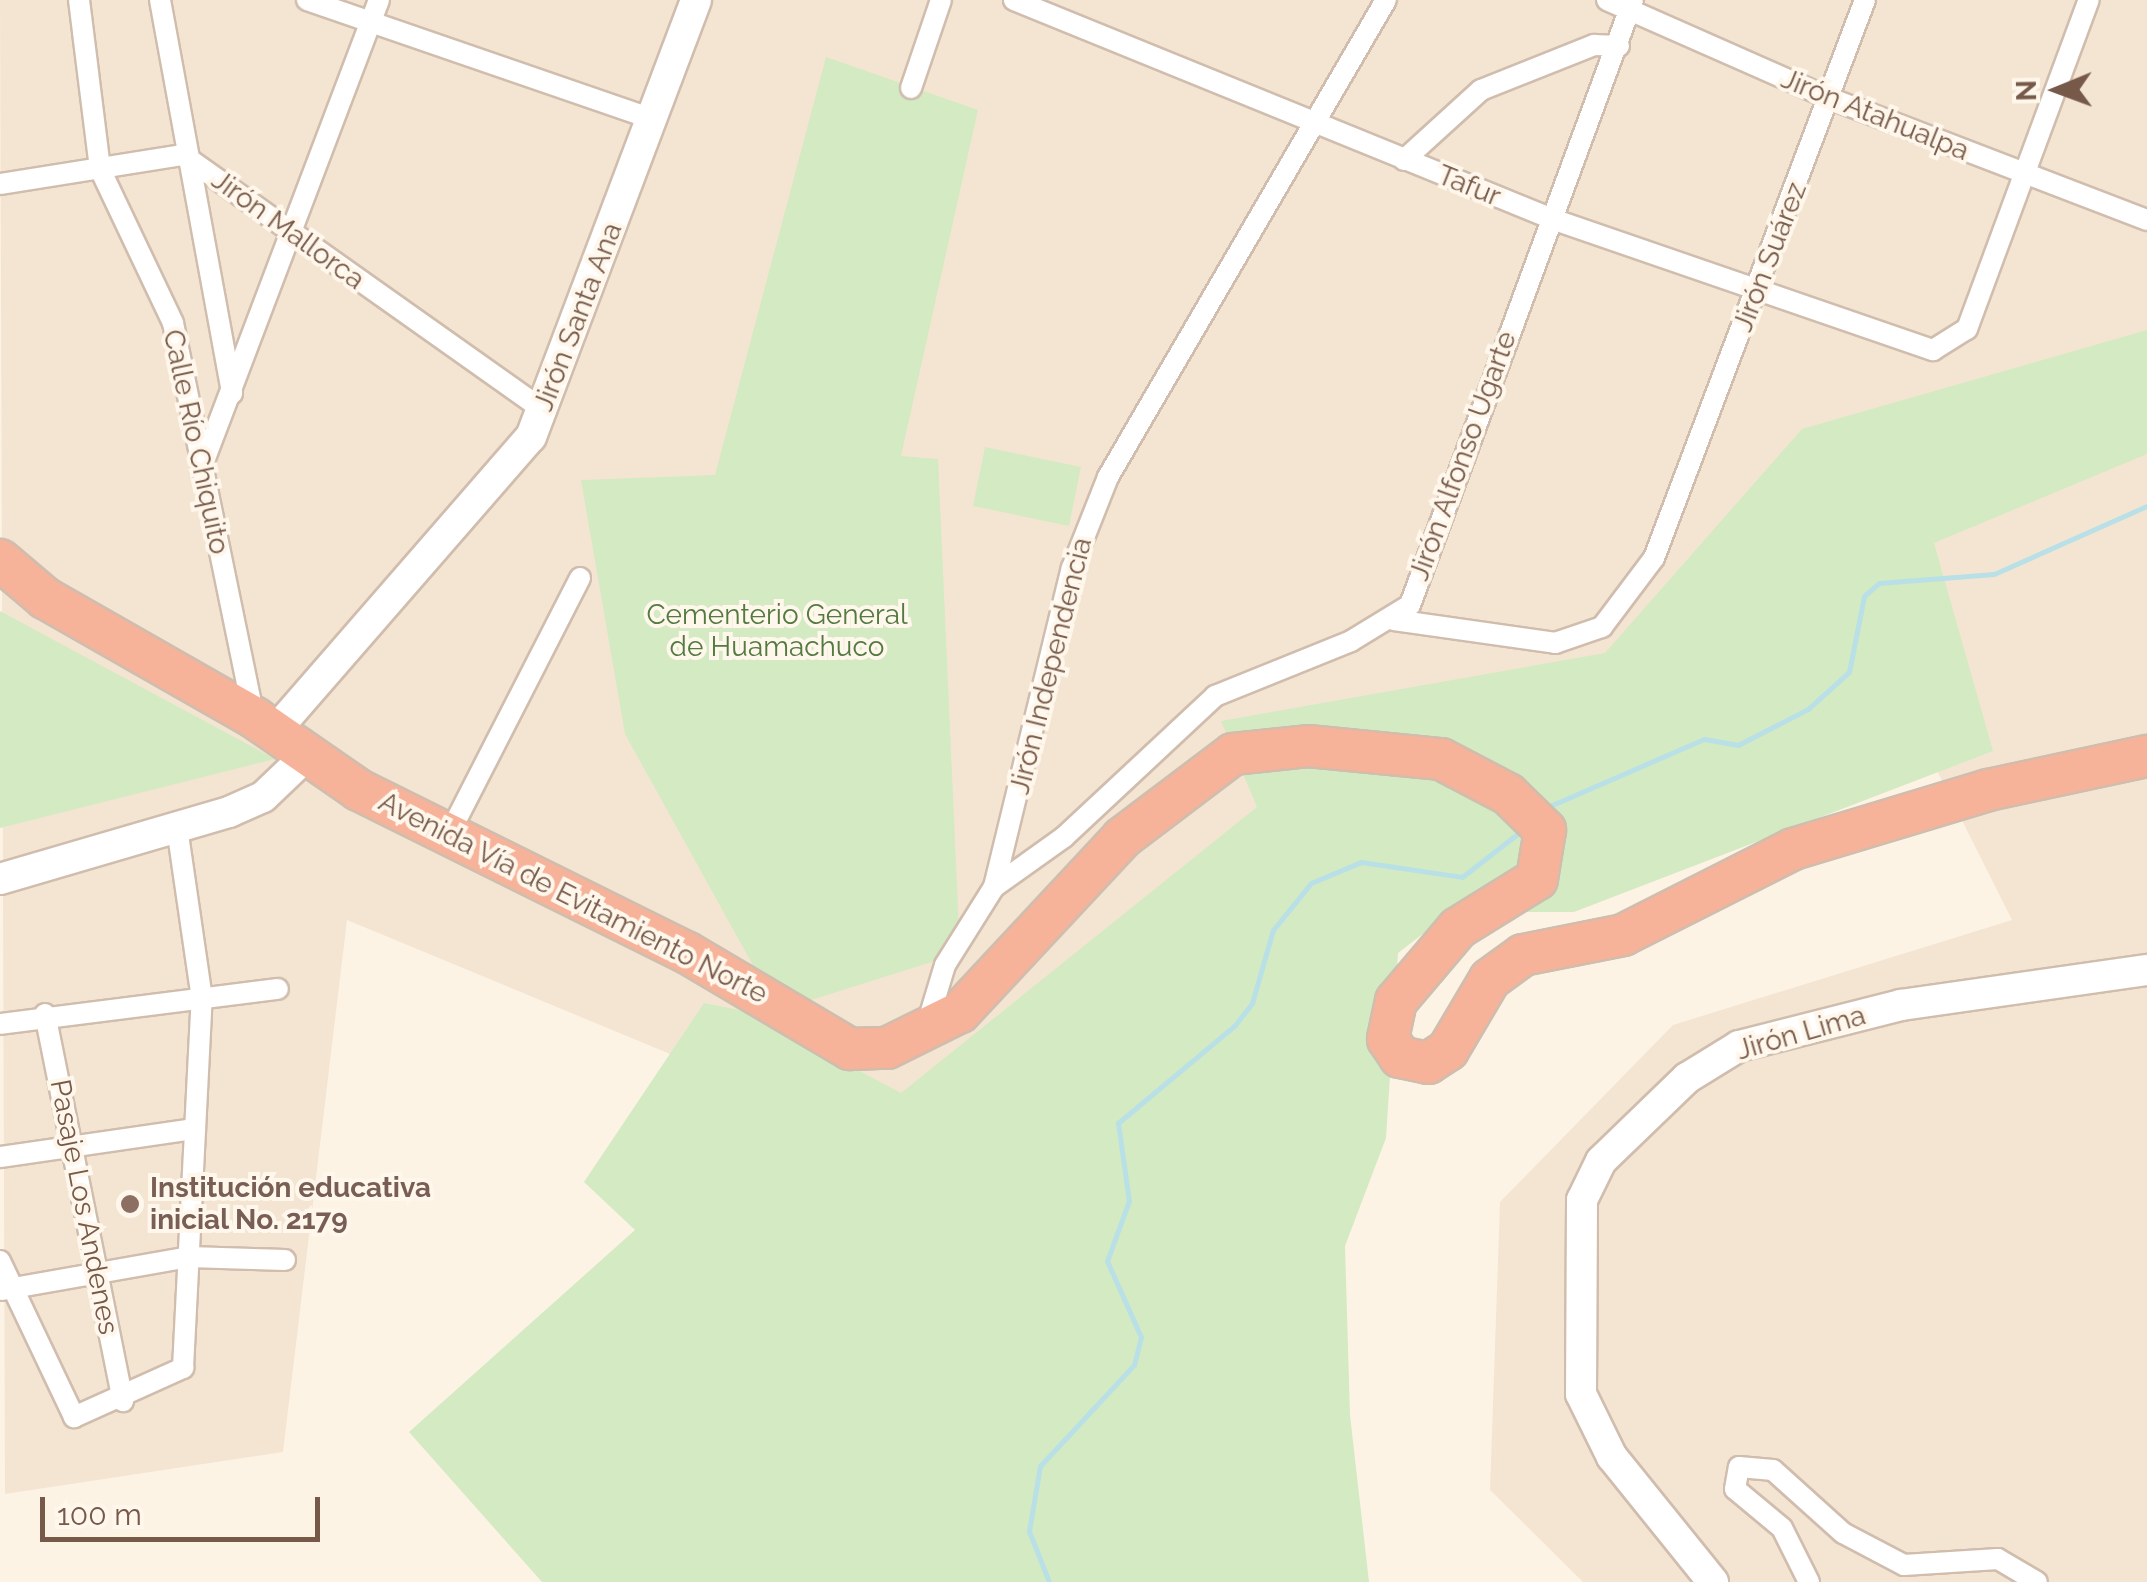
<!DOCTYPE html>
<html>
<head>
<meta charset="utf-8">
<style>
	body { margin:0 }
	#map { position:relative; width:2147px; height:1582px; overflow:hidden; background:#fdf3e4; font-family:Raleway,sans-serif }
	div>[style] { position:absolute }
	.residential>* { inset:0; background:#f4e5d3 }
	.green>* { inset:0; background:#d3eac3 }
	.stream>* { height:5px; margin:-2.5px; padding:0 2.5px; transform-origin:2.5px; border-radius:2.5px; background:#b9e0e6 }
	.roads { filter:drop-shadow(2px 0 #d0bdad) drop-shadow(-2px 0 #d0bdad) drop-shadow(0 2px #d0bdad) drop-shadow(0 -2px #d0bdad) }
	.street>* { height:20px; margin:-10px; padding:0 10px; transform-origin:10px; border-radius:10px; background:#fff }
	.secondary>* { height:30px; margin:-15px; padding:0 15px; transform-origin:15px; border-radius:15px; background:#fff }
	.highway>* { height:40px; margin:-20px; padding:0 20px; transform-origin:20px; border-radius:20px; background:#f7b29a }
	.dots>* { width:28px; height:28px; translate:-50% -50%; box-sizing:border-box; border:5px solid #fff7eb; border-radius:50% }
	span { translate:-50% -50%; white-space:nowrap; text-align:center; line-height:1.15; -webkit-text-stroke:8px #fff7eb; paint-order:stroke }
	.street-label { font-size:28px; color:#765949 }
	.park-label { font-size:28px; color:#537b41 }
	.education-label { font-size:28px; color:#785e54; font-weight:700 }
	.left { translate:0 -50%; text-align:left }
	.north { position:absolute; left:2007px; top:40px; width:100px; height:100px; -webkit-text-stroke:8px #fff7eb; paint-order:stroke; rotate:269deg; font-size:28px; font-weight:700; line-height:40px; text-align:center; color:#765949 }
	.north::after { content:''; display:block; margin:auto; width:35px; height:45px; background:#765949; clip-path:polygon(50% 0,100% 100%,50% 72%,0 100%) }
	.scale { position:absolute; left:40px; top:1497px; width:280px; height:45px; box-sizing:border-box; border:5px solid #765949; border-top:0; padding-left:12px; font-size:30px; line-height:35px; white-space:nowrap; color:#765949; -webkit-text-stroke:8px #fff7eb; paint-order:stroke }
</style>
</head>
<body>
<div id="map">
	<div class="residential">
		<i style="clip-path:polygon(0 0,2147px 0,2147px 1582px,1583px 1582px,1490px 1490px,1500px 1202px,1673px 1025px,2012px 920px,1799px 496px,1620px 728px,1385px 698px,875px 1139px,347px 920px,283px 1452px,5px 1494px)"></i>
	</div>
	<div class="green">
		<i style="clip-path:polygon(826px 57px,978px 110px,901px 456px,938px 459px,960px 953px,805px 1002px,760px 978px,625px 734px,581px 480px,715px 475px)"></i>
		<i style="clip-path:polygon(2147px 330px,2147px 454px,1934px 543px,1993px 751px,1574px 912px,1451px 912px,1398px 953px,1386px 1138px,1345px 1246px,1350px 1415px,1369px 1582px,542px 1582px,409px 1432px,635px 1230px,584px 1182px,704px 1003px,749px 1012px,901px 1093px,1257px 807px,1221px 721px,1605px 653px,1802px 429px)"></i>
		<i style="clip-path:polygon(985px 447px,1081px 467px,1069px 526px,973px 506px)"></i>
		<i style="clip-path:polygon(0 611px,275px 759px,0 828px)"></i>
	</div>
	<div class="stream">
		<i style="left:1543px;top:809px;width:176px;rotate:-23.5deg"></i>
		<i style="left:1704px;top:739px;width:35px;rotate:10deg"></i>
		<i style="left:1738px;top:745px;width:79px;rotate:-27.2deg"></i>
		<i style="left:1808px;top:709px;width:55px;rotate:-42.1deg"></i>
		<i style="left:1849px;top:672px;width:77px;rotate:-78.8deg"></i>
		<i style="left:1864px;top:596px;width:20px;rotate:-41deg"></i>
		<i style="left:1879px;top:583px;width:115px;rotate:-4.5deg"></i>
		<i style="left:1994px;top:574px;width:167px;rotate:-24deg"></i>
		<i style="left:1049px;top:1582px;width:55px;rotate:-111.4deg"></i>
		<i style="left:1029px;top:1531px;width:66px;rotate:-80.4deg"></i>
		<i style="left:1040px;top:1466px;width:138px;rotate:-47.1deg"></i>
		<i style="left:1134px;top:1365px;width:29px;rotate:-76deg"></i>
		<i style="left:1141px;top:1337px;width:83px;rotate:-114.1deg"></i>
		<i style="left:1107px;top:1261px;width:64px;rotate:-69.9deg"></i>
		<i style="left:1129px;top:1201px;width:79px;rotate:-98deg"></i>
		<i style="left:1118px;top:1123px;width:153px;rotate:-39.9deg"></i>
		<i style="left:1235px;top:1025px;width:28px;rotate:-52deg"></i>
		<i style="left:1252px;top:1003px;width:76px;rotate:-74deg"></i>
		<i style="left:1273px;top:930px;width:60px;rotate:-51deg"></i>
		<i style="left:1311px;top:883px;width:54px;rotate:-22.8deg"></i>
		<i style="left:1361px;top:862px;width:102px;rotate:8.4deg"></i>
		<i style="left:1462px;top:877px;width:75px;rotate:-37.9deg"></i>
	</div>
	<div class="roads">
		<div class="street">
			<i style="left:79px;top:0;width:170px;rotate:82.9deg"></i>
			<i style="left:100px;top:169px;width:170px;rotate:64.6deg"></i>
			<i style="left:173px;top:323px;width:401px;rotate:78.4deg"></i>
			<i style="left:160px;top:0;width:400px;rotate:79.6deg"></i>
			<i style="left:307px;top:0;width:365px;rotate:19deg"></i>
			<i style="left:1014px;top:0;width:584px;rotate:22.13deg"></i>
			<i style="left:1555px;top:220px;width:400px;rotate:19deg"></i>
			<i style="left:1933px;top:350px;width:40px;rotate:-32deg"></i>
			<i style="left:1967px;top:329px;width:351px;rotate:-69.7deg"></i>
			<i style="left:1607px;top:0;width:243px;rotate:23.8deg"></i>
			<i style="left:1829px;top:98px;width:341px;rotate:21deg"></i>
			<i style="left:911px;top:88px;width:93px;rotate:-71.2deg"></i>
			<i style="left:1404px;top:160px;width:104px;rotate:-42.3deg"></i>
			<i style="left:1481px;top:90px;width:122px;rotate:-21.7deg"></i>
			<i style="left:1594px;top:45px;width:25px;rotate:2deg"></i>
			<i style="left:0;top:184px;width:185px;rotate:-9deg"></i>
			<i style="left:183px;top:155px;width:443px;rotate:35.3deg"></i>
			<i style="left:201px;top:469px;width:502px;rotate:-69.22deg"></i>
			<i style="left:1394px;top:620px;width:163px;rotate:8.1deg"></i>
			<i style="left:1555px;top:643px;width:50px;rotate:-18.8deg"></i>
			<i style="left:1602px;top:627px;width:86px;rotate:-53deg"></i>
			<i style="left:1654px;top:558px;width:597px;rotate:-69.29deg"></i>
			<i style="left:447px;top:838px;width:292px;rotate:-62.9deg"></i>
			<i style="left:994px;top:887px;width:86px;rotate:-35.5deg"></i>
			<i style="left:1064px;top:837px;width:207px;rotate:-43deg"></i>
			<i style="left:1215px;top:696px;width:147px;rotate:-22deg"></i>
			<i style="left:1351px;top:641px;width:69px;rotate:-31.4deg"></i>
			<i style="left:1410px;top:605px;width:645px;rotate:-69.77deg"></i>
			<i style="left:45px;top:1014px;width:395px;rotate:78.6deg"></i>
			<i style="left:0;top:1024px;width:280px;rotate:-7.2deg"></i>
			<i style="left:926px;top:1028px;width:66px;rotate:-73.2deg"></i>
			<i style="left:945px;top:965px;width:92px;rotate:-57.9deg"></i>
			<i style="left:994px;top:887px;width:328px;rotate:-76.3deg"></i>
			<i style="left:1072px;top:568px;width:98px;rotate:-68.4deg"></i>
			<i style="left:1108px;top:477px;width:552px;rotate:-59.77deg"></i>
			<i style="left:0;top:1157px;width:197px;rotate:-8.2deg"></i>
			<i style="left:0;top:1261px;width:173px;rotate:64.6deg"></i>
			<i style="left:74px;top:1417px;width:120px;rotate:-24.2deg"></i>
			<i style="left:183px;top:1368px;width:369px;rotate:-87.1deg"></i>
			<i style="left:202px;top:999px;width:173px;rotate:-98.3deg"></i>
			<i style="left:2px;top:1290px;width:190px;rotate:-10deg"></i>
			<i style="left:189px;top:1257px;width:96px;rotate:1.8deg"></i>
			<i style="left:1809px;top:1582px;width:60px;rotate:-116.6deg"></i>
			<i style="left:1782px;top:1528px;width:61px;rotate:-140.3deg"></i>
			<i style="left:1735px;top:1489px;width:22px;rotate:-80deg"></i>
			<i style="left:1739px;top:1467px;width:34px;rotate:5deg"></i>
			<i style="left:1773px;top:1470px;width:94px;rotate:42deg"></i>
			<i style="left:1843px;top:1533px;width:69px;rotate:27.7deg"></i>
			<i style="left:1904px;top:1565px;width:94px;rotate:-3.7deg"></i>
			<i style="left:1998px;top:1559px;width:45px;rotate:30.5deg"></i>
		</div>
		<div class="secondary">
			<i style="left:275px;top:731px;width:390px;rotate:-49deg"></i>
			<i style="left:531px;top:437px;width:467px;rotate:-69.3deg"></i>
			<i style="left:0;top:879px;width:239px;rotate:-16.3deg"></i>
			<i style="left:229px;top:812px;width:37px;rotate:-24deg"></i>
			<i style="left:263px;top:797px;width:62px;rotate:-43.7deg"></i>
			<i style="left:1713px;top:1582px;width:161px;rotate:-128.9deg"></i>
			<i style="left:1612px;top:1457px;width:70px;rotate:-116.2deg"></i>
			<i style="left:1581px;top:1394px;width:194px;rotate:-89.7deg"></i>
			<i style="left:1582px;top:1200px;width:43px;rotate:-64deg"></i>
			<i style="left:1601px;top:1161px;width:120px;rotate:-44deg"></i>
			<i style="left:1687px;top:1078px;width:61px;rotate:-31.6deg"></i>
			<i style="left:1739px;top:1046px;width:167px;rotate:-14.2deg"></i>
			<i style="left:1901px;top:1005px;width:248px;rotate:-8.1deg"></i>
		</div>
		<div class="highway">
			<i style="left:0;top:560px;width:59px;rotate:40.2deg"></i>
			<i style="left:45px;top:598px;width:242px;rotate:29.7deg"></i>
			<i style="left:255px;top:718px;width:126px;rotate:34.7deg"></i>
			<i style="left:359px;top:790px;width:365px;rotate:26.4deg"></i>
			<i style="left:686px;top:952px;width:191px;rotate:30.6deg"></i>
			<i style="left:850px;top:1049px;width:37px;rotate:-2deg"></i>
			<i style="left:887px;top:1048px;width:81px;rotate:-26.3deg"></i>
			<i style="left:960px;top:1012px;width:238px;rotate:-47deg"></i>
			<i style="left:1122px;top:838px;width:139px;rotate:-37.1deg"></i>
			<i style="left:1233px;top:754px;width:75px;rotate:-6.1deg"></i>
			<i style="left:1308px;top:746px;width:134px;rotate:5.6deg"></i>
			<i style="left:1441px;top:759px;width:76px;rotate:27.6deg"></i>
			<i style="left:1508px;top:794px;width:52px;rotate:44.2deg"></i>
			<i style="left:1545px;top:830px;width:50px;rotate:99.3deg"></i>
			<i style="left:1537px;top:879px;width:93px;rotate:148.2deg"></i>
			<i style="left:1458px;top:928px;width:96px;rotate:130.3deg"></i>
			<i style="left:1396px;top:1001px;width:39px;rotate:102deg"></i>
			<i style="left:1388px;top:1039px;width:22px;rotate:56deg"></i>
			<i style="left:1400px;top:1057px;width:29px;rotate:12deg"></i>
			<i style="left:1428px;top:1063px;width:24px;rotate:-33deg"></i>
			<i style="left:1448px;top:1050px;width:82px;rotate:-59.4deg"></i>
			<i style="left:1490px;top:979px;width:41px;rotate:-36deg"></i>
			<i style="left:1523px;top:955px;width:102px;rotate:-11.3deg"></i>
			<i style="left:1623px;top:935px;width:191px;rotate:-26.8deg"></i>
			<i style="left:1793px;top:849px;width:204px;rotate:-16.8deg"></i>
			<i style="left:1988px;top:790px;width:163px;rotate:-12.1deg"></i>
		</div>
	</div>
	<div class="dots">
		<i style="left:130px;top:1204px;background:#8d6e63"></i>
	</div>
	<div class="street-label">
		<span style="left:1875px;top:115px;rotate:22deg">Jirón Atahualpa</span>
		<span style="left:1469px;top:186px;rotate:22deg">Tafur</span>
		<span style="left:288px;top:230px;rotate:36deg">Jirón Mallorca</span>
		<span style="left:1770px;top:257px;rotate:-69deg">Jirón Suárez</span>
		<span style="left:578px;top:317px;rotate:-69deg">Jirón Santa Ana</span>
		<span style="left:196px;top:442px;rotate:78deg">Calle Río Chiquito</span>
		<span style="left:1463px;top:456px;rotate:-70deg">Jirón Alfonso Ugarte</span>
		<span style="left:1051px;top:666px;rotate:-76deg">Jirón Independencia</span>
		<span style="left:573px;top:898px;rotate:27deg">Avenida Vía de Evitamiento Norte</span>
		<span style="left:1801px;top:1033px;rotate:-16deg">Jirón Lima</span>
		<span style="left:84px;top:1207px;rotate:79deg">Pasaje Los Andenes</span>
	</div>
	<div class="park-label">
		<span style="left:777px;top:631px">Cementerio General<br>de Huamachuco</span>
	</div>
	<div class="education-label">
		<span class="left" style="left:150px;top:1204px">Institución educativa<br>inicial No. 2179</span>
	</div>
	<div class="north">N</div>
	<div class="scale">100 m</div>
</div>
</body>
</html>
